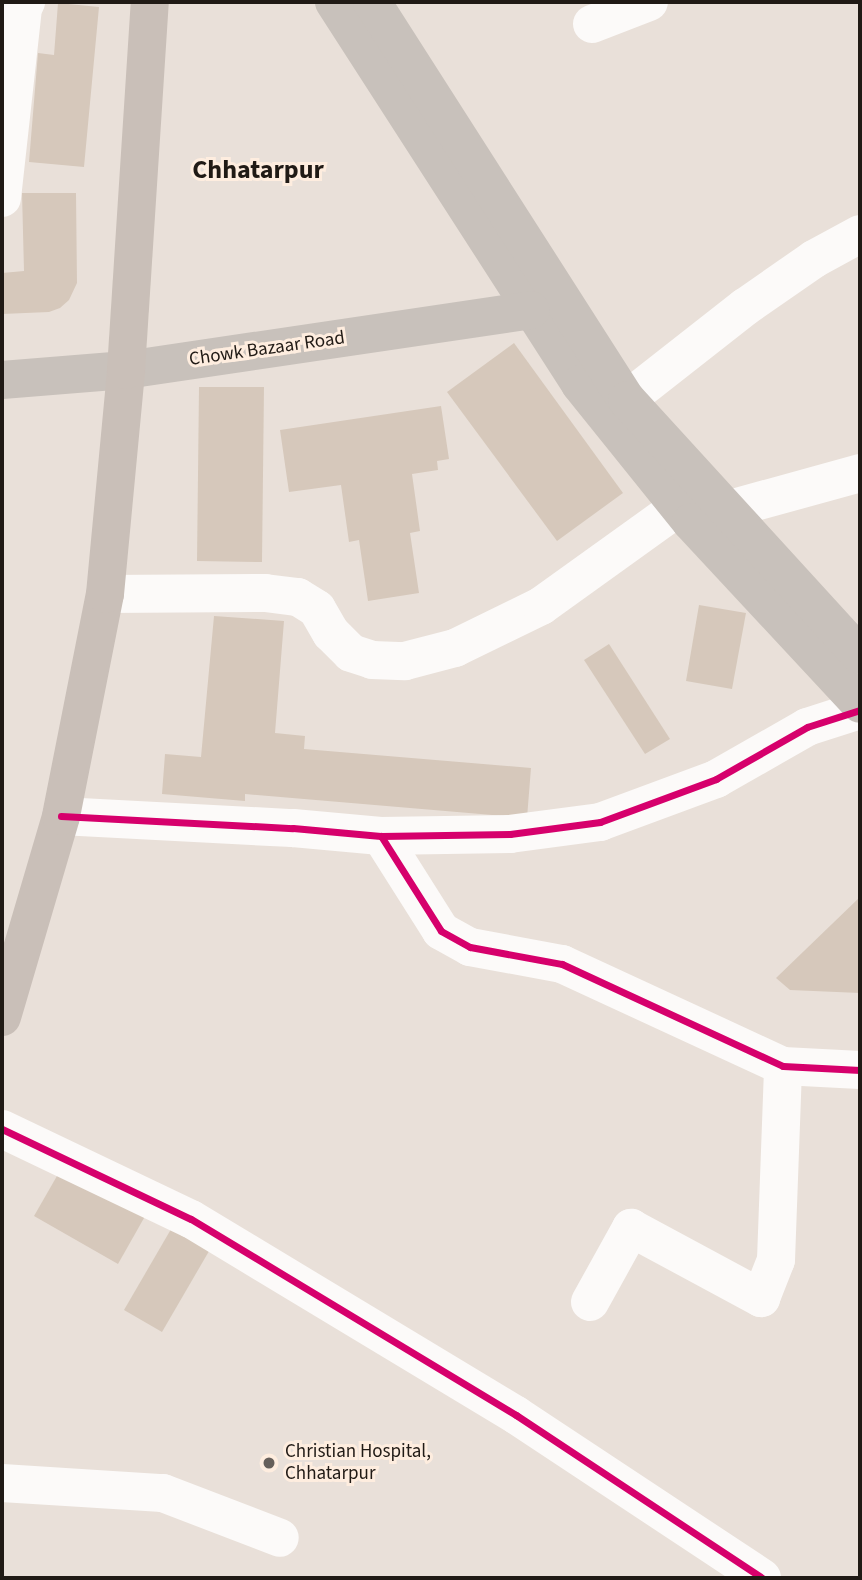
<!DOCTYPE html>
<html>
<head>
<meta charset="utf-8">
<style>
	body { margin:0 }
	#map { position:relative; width:862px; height:1580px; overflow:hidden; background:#e9e0d9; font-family:"Source Sans 3",sans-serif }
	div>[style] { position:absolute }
	.building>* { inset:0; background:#d6c8bb }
	.minor>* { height:38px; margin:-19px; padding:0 19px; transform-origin:19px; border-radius:19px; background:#fcfaf9 }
	.major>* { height:38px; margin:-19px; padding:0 19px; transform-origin:19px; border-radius:19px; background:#c8c1bb }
	.highway>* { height:38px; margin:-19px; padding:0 19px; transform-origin:19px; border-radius:19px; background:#c9bfb8 }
	.cycleway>* { height:7px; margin:-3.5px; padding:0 3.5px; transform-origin:3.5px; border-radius:3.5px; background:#d6006c }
	.dots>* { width:19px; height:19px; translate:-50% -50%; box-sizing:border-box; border:4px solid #feeddf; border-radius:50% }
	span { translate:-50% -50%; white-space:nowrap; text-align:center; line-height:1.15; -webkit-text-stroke:6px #feeddf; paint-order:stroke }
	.street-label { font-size:19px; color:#201a15 }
	.poi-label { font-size:19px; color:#201a15 }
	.left { translate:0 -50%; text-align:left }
	.district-label { font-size:26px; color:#201a15; font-weight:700 }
	.frame { position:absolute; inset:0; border:4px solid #201a15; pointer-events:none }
</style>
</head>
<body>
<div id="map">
	<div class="building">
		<i style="clip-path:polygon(58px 3px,99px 7px,84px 167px,29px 162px,38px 53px,54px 55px)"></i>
		<i style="clip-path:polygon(22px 193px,76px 193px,77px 283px,69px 300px,60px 308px,49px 312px,2px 314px,2px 273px,24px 271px)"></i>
		<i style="clip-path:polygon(514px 343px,623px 493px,557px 541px,447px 392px)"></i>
		<i style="clip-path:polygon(199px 387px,264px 387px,262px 562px,197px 561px)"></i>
		<i style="clip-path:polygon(441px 406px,449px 459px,437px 461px,438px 470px,412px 474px,420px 531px,410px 533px,419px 593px,368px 601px,359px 540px,349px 542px,341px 485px,289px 492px,280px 430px)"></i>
		<i style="clip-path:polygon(699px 605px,746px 613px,732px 689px,686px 681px)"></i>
		<i style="clip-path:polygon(214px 616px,284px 621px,275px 733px,305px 736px,304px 749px,531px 768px,527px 818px,245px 794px,245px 801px,162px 794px,165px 754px,201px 757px)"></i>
		<i style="clip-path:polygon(609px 644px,670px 739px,645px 754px,584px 660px)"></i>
		<i style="clip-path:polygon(860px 897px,860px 993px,790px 990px,776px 978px)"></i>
		<i style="clip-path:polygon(65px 1162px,148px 1211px,118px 1264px,34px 1216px)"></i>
		<i style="clip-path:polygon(174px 1224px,212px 1246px,162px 1332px,124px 1310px)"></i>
	</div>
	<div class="minor">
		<i style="left:592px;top:24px;width:61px;rotate:-21.1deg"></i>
		<i style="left:2px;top:198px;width:192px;rotate:-83.7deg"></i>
		<i style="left:23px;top:7px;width:6px;rotate:-59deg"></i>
		<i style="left:606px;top:416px;width:177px;rotate:-38.1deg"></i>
		<i style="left:745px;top:307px;width:84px;rotate:-34.8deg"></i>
		<i style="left:814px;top:259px;width:52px;rotate:-28.5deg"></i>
		<i style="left:707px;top:531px;width:28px;rotate:-48deg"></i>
		<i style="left:726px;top:510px;width:139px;rotate:-15.4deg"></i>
		<i style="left:105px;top:594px;width:160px;rotate:-0.4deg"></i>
		<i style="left:265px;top:593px;width:33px;rotate:7deg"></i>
		<i style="left:298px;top:597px;width:22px;rotate:32deg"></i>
		<i style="left:317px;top:609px;width:28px;rotate:60deg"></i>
		<i style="left:331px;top:633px;width:28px;rotate:45deg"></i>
		<i style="left:351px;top:653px;width:22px;rotate:18deg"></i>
		<i style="left:372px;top:660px;width:33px;rotate:2deg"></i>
		<i style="left:405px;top:661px;width:52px;rotate:-14.6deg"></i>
		<i style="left:455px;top:648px;width:96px;rotate:-26deg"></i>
		<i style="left:541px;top:606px;width:170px;rotate:-35.7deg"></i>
		<i style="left:61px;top:816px;width:232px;rotate:3deg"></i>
		<i style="left:293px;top:828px;width:88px;rotate:5.2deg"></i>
		<i style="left:381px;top:836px;width:112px;rotate:57.7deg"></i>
		<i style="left:441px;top:931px;width:33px;rotate:29deg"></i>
		<i style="left:470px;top:947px;width:94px;rotate:10.5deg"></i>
		<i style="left:562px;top:964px;width:243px;rotate:24.8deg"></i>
		<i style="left:783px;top:1066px;width:77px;rotate:3deg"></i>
		<i style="left:381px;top:836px;width:129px;rotate:-0.9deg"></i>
		<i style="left:510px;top:834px;width:91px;rotate:-7.6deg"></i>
		<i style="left:600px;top:822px;width:124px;rotate:-20.3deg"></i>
		<i style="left:716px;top:779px;width:105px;rotate:-29.7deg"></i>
		<i style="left:807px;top:727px;width:56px;rotate:-17.8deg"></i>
		<i style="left:2px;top:1129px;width:209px;rotate:25.5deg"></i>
		<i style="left:191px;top:1219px;width:380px;rotate:31.1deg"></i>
		<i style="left:516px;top:1415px;width:295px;rotate:33.5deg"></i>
		<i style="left:590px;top:1302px;width:85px;rotate:-61deg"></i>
		<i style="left:631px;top:1228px;width:148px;rotate:28.3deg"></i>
		<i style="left:761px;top:1298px;width:41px;rotate:-68.5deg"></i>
		<i style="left:776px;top:1260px;width:194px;rotate:-87.9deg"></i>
		<i style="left:2px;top:1483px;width:161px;rotate:3.6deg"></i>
		<i style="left:163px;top:1493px;width:125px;rotate:21deg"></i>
	</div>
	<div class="major">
		<i style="left:334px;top:2px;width:454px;rotate:57.2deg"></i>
		<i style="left:580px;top:384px;width:177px;rotate:51.2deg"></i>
		<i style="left:691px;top:522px;width:248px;rotate:47.1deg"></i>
		<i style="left:372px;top:2px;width:473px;rotate:57.4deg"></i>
		<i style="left:627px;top:400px;width:345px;rotate:47.6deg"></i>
		<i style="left:2px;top:380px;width:124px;rotate:-4.6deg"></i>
		<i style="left:126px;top:370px;width:409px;rotate:-8.4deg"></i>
	</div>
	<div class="highway">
		<i style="left:2px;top:1017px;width:209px;rotate:-73.6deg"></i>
		<i style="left:61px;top:816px;width:226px;rotate:-78.8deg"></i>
		<i style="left:105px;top:594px;width:225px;rotate:-84.6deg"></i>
		<i style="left:126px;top:370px;width:369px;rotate:-86.3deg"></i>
	</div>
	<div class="cycleway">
		<i style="left:61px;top:816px;width:232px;rotate:3deg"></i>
		<i style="left:293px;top:828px;width:88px;rotate:5.2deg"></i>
		<i style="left:381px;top:836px;width:112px;rotate:57.7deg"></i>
		<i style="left:441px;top:931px;width:33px;rotate:29deg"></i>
		<i style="left:470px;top:947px;width:94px;rotate:10.5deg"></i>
		<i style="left:562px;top:964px;width:243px;rotate:24.8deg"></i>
		<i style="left:783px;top:1066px;width:77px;rotate:3deg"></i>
		<i style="left:381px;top:836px;width:129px;rotate:-0.9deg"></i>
		<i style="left:510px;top:834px;width:91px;rotate:-7.6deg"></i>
		<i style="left:600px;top:822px;width:124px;rotate:-20.3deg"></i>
		<i style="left:716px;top:779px;width:105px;rotate:-29.7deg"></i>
		<i style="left:807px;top:727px;width:56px;rotate:-17.8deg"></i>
		<i style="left:2px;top:1129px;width:209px;rotate:25.5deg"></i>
		<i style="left:191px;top:1219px;width:380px;rotate:31.1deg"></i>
		<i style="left:516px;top:1415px;width:295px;rotate:33.5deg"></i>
	</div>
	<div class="dots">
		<i style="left:269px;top:1463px;background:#665f5a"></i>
	</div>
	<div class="street-label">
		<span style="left:267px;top:349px;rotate:-8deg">Chowk Bazaar Road</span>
	</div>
	<div class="poi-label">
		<span class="left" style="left:285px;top:1463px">Christian Hospital,<br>Chhatarpur</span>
	</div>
	<div class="district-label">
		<span style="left:258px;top:170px">Chhatarpur</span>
	</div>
	<div class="frame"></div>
</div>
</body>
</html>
